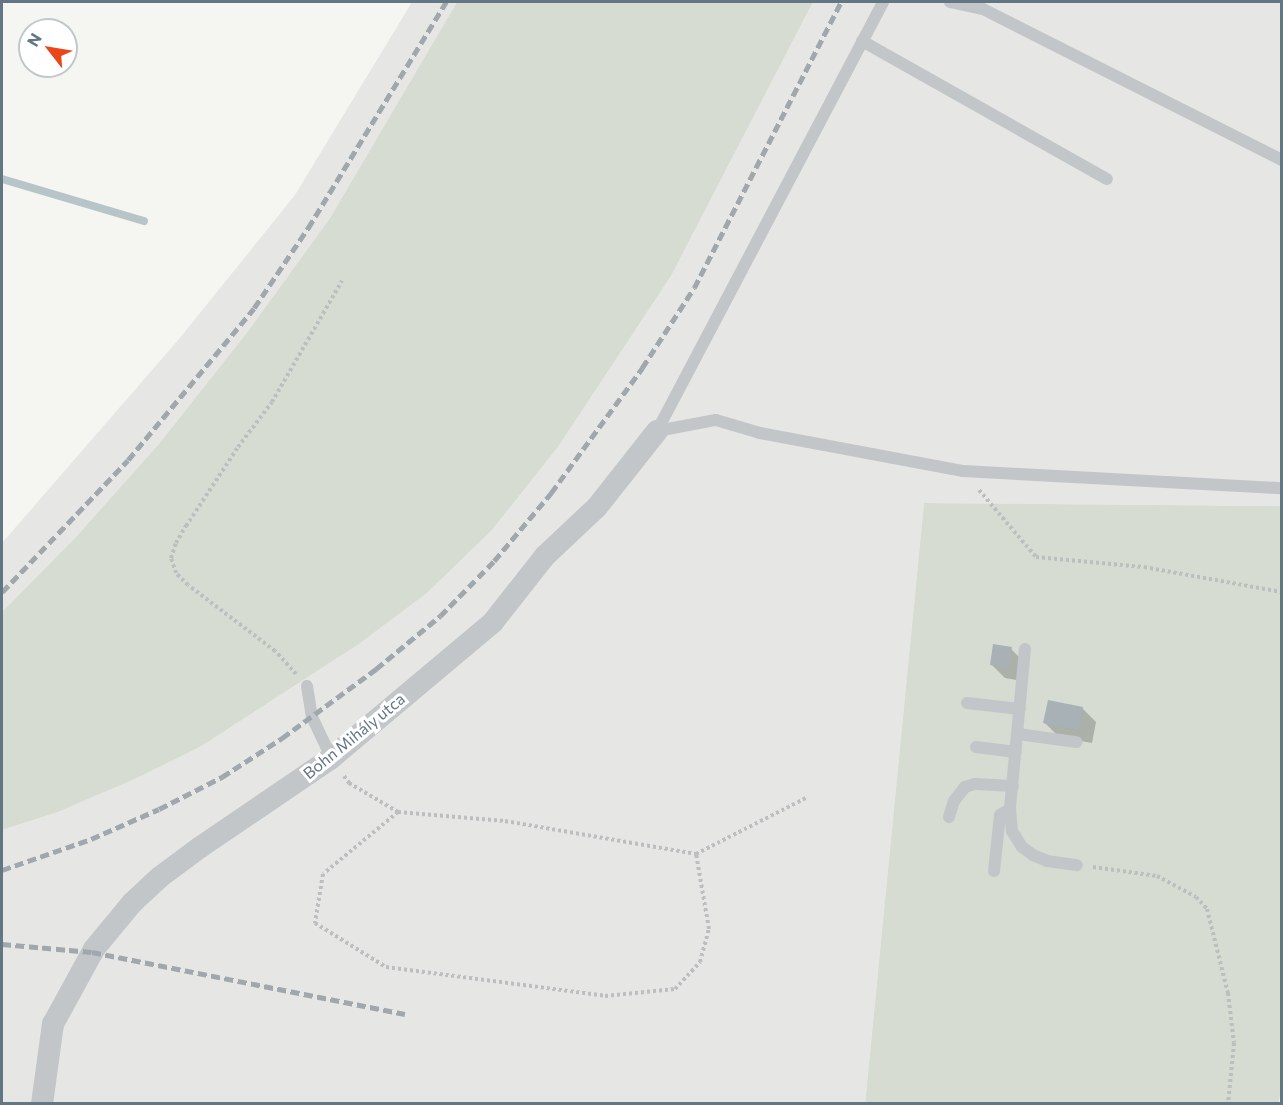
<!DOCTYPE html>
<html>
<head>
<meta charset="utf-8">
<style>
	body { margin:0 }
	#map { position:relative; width:1283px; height:1105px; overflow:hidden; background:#f5f5f1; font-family:Commissioner,sans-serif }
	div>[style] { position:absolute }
	.built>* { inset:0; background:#e6e6e4 }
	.green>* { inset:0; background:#d6dcd2 }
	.shadow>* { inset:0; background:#0003 }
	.stream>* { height:8px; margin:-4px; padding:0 4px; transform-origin:4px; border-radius:4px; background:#b7c5c8 }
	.building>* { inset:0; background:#a8b1b6 }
	.path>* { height:4px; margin-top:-2px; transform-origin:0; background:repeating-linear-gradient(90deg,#bcbec0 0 3px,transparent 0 6px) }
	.service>* { height:12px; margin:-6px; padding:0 6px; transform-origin:6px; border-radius:6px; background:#c2c6c9 }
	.minor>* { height:22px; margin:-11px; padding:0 11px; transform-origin:11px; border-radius:11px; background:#c2c6c9 }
	.rail>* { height:4.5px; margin-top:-2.25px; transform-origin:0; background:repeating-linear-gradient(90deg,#a0a8ad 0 9px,transparent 0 13.5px) }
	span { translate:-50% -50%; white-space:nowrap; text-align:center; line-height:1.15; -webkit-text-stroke:6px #fff; paint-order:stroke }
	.street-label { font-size:16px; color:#637683 }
	.frame { position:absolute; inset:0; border:3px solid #637683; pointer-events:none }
	.north { position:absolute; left:18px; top:18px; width:60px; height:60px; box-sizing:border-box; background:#fff; border:2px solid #c1c8cd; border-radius:50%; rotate:301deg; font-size:16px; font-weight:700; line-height:24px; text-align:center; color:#637683 }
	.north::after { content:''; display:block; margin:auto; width:21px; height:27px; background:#ea461c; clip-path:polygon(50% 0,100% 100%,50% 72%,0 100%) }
</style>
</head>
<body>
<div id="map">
	<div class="built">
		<i style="clip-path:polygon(412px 2px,457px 2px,330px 218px,249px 330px,158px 445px,75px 538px,2px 612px,2px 543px,179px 339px,295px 195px)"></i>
		<i style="clip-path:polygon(813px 2px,1281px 2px,1281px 506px,924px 503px,865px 1103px,2px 1104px,2px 830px,58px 812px,137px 778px,200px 747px,359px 644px,427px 593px,492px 530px,558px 447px,671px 276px)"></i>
	</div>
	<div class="green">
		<i style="clip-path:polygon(457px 2px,813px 2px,671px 276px,558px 447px,492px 530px,427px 593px,359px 644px,200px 747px,137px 778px,58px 812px,2px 830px,2px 612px,75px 538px,158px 445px,249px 330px,330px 218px)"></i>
		<i style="clip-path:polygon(924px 503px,1281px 506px,1282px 1079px,1279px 1103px,865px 1104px)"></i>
	</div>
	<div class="shadow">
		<i style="clip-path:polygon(1011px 649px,1025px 663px,1022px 681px,1005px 678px,991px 664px)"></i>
		<i style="clip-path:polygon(1082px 708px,1096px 722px,1092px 743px,1059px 737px,1045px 723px)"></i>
	</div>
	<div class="stream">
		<i style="left:2px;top:179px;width:148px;rotate:16.5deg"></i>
	</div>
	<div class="building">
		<i style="clip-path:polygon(993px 644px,1012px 647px,1008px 668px,990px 665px)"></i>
		<i style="clip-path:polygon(1048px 700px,1083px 707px,1078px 730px,1043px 723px)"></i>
	</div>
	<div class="path">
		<i style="left:979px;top:490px;width:88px;rotate:49.6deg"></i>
		<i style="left:1036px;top:557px;width:108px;rotate:5.3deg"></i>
		<i style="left:1144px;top:567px;width:140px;rotate:10.3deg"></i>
		<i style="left:296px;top:674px;width:31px;rotate:-132deg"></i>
		<i style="left:275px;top:651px;width:109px;rotate:-142.8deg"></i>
		<i style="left:188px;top:585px;width:17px;rotate:-135deg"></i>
		<i style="left:176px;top:573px;width:16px;rotate:-108deg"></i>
		<i style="left:171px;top:558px;width:16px;rotate:-72deg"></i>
		<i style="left:176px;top:543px;width:20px;rotate:-60deg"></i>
		<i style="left:186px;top:526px;width:95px;rotate:-56.6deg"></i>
		<i style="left:238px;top:447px;width:56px;rotate:-52.9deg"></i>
		<i style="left:272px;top:402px;width:140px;rotate:-60deg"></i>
		<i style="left:344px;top:776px;width:9px;rotate:54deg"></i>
		<i style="left:349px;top:783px;width:57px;rotate:30.6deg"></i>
		<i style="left:398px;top:812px;width:107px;rotate:4.8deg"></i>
		<i style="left:505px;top:821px;width:194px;rotate:9.8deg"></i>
		<i style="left:696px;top:854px;width:126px;rotate:-27deg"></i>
		<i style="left:398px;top:812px;width:97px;rotate:140.4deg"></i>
		<i style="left:323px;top:874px;width:50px;rotate:99.3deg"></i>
		<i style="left:315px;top:923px;width:84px;rotate:31.8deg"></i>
		<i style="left:386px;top:967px;width:221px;rotate:7.5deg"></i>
		<i style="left:605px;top:996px;width:70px;rotate:-5.7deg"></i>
		<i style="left:675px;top:989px;width:37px;rotate:-47deg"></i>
		<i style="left:700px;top:962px;width:34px;rotate:-75deg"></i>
		<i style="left:709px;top:929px;width:76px;rotate:-99.8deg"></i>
		<i style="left:1093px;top:867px;width:65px;rotate:8deg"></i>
		<i style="left:1157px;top:876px;width:44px;rotate:28.3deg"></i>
		<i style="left:1196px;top:897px;width:16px;rotate:47deg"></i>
		<i style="left:1207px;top:909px;width:87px;rotate:76deg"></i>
		<i style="left:1228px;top:993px;width:50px;rotate:83.2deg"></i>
		<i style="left:1234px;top:1043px;width:61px;rotate:95.6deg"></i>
	</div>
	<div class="service">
		<i style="left:950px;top:2px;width:34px;rotate:12deg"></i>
		<i style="left:983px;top:9px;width:335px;rotate:26.8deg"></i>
		<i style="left:862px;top:41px;width:281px;rotate:29.4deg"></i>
		<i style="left:657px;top:431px;width:60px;rotate:-10.6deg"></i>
		<i style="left:716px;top:420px;width:46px;rotate:16.5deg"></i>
		<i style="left:760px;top:433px;width:207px;rotate:10.6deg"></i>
		<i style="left:963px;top:471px;width:319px;rotate:3.1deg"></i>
		<i style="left:657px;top:431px;width:485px;rotate:-62.2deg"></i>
		<i style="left:1025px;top:649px;width:161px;rotate:95.4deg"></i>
		<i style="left:1010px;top:809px;width:22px;rotate:85deg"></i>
		<i style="left:1012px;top:831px;width:19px;rotate:58deg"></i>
		<i style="left:1022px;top:847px;width:14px;rotate:36deg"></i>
		<i style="left:1033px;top:855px;width:15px;rotate:23deg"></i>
		<i style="left:1047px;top:861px;width:30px;rotate:8deg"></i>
		<i style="left:307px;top:686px;width:31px;rotate:81deg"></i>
		<i style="left:312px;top:717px;width:44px;rotate:64.6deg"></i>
		<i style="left:967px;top:703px;width:53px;rotate:6.5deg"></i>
		<i style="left:1018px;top:734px;width:59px;rotate:7.9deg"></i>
		<i style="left:976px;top:747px;width:40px;rotate:7.1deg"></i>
		<i style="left:949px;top:817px;width:17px;rotate:-73deg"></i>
		<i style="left:954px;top:801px;width:18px;rotate:-52deg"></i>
		<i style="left:965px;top:787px;width:10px;rotate:-17deg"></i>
		<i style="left:975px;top:784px;width:38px;rotate:3deg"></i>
		<i style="left:994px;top:871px;width:56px;rotate:-83.9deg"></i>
		<i style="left:1000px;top:815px;width:12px;rotate:-31deg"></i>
	</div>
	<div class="minor">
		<i style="left:42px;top:1104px;width:81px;rotate:-82.2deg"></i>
		<i style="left:53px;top:1024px;width:85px;rotate:-61.3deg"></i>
		<i style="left:94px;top:949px;width:60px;rotate:-50.4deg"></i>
		<i style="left:132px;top:903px;width:38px;rotate:-43deg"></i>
		<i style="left:160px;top:877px;width:49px;rotate:-36.6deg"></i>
		<i style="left:199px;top:848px;width:158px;rotate:-34.2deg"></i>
		<i style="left:330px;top:759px;width:213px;rotate:-40deg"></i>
		<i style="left:493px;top:622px;width:84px;rotate:-51.8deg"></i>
		<i style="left:545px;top:556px;width:71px;rotate:-43.3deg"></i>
		<i style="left:597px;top:507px;width:97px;rotate:-51.7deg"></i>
	</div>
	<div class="rail">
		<i style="left:2px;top:592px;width:182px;rotate:-46.3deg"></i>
		<i style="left:128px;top:460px;width:197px;rotate:-50.3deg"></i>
		<i style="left:254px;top:308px;width:97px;rotate:-56deg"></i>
		<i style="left:308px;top:228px;width:265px;rotate:-58.6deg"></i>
		<i style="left:2px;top:870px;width:94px;rotate:-19.2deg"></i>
		<i style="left:91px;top:839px;width:74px;rotate:-23.8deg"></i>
		<i style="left:159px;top:809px;width:71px;rotate:-26.9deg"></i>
		<i style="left:222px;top:777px;width:72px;rotate:-33deg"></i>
		<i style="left:282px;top:738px;width:117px;rotate:-36.3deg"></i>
		<i style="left:376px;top:669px;width:83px;rotate:-39.6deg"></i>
		<i style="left:440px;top:616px;width:77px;rotate:-45.5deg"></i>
		<i style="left:494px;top:561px;width:89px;rotate:-50deg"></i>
		<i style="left:551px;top:493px;width:155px;rotate:-53.9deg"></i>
		<i style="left:642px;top:368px;width:95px;rotate:-57deg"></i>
		<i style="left:694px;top:288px;width:322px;rotate:-62.8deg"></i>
		<i style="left:2px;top:944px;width:90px;rotate:5.1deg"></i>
		<i style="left:92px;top:952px;width:319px;rotate:11.2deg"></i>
	</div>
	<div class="street-label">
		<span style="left:354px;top:736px;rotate:-39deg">Bohn Mihály utca</span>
	</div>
	<div class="frame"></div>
	<div class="north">N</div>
</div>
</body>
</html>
